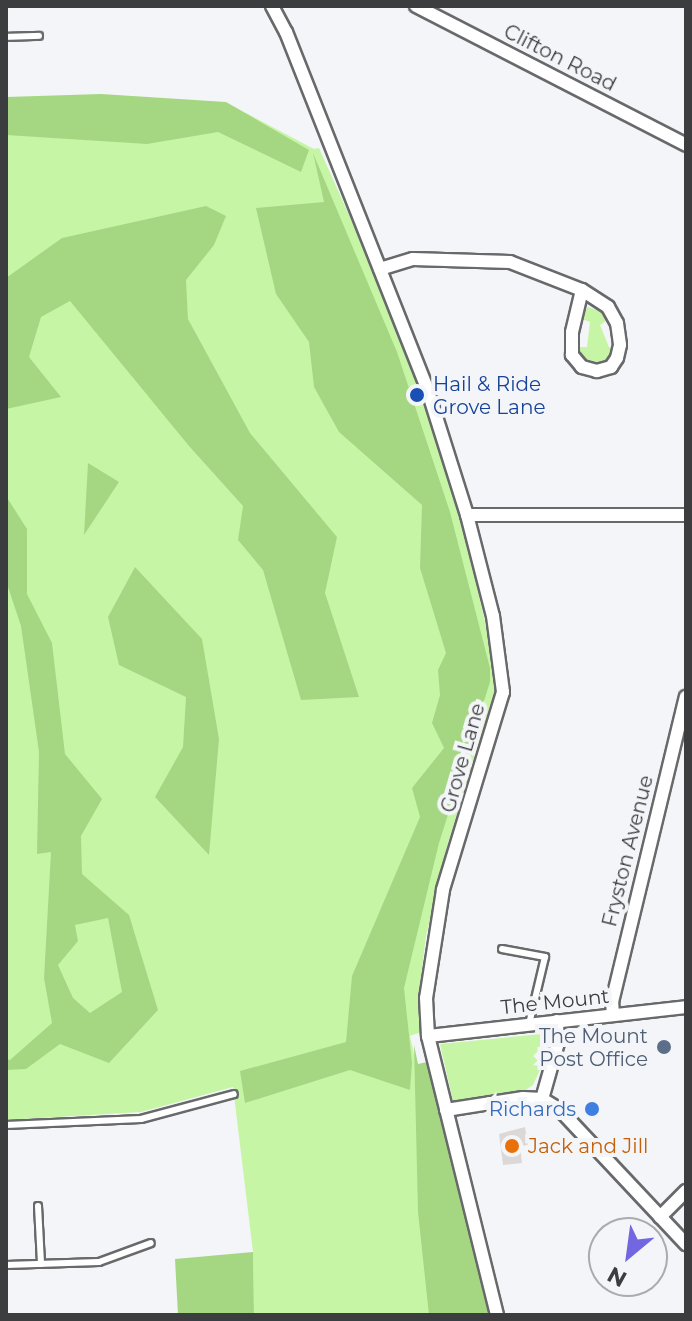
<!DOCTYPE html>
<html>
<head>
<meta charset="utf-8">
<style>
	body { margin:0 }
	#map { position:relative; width:692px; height:1321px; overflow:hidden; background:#f4f5f8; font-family:Montserrat,sans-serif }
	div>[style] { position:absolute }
	.green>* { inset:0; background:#c6f6a5 }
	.forest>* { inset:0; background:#a5d783 }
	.building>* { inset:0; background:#dcd8d8 }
	.roads { filter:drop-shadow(2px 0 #68696b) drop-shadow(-2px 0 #68696b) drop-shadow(0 2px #68696b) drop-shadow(0 -2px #68696b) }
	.lane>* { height:6px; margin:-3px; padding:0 3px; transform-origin:3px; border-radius:3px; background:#fff }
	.street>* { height:12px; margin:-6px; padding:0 6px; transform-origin:6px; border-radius:6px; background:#fff }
	.dots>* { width:22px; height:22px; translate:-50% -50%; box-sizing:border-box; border:4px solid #f4f5f8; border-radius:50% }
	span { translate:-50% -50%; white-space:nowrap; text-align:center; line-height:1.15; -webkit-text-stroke:8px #f4f5f8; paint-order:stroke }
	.street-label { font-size:20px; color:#3c3d3e }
	.transit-label { font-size:20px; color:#164399 }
	.left { translate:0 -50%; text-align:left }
	.service-label { font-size:20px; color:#4e5e75 }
	.right { translate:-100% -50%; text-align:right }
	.shop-label { font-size:20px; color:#366cbe }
	.food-label { font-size:20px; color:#c56008 }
	.frame { position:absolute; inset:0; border:8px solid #3c3d3e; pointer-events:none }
	.north { position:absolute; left:588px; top:1217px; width:80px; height:80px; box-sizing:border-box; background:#f4f5f8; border:2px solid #aaabae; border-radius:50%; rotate:209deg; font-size:22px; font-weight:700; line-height:32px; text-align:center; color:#3c3d3e }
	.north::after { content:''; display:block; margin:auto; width:28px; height:36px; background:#7266e1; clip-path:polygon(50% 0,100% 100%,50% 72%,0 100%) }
</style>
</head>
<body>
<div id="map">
	<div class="green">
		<i style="clip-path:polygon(126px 96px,229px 104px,314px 149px,319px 148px,409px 349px,461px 517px,498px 679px,447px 846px,426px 936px,418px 1000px,421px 1032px,410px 1036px,471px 1315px,254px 1315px,253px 1252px,233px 1087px,141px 1112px,6px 1120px,6px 100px)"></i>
		<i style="clip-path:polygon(588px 307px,606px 313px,609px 319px,600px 325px,609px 347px,615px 348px,612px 358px,604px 364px,585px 362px,576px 347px,587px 347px,590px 322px,579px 318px)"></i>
		<i style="clip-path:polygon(542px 1034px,550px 1048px,533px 1085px,523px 1092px,453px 1101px,440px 1044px)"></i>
	</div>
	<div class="forest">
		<i style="clip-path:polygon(101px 94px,226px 102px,309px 150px,301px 172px,218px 132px,147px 144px,6px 135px,6px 97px)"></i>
		<i style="clip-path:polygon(313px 153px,397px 352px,450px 512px,490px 668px,490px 682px,439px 843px,404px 988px,412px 1063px,410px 1090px,350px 1070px,245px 1103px,240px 1071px,346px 1042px,352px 976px,420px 817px,412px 788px,444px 748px,432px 723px,440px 695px,438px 670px,446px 653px,420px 568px,422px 505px,339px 432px,314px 387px,309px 342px,276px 294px,256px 208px,324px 202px)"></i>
		<i style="clip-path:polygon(206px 206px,226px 216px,214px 245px,186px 280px,188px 319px,250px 433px,337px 537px,325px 593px,359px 697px,301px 700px,263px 570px,238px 540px,243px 506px,189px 446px,70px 301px,41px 317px,29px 357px,61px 397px,6px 409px,6px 278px,62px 238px)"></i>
		<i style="clip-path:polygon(88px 463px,119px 482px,84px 535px)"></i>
		<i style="clip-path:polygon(evenodd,6px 496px,27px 529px,27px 594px,52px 643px,65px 754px,102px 799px,81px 836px,82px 874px,129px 915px,158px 1010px,109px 1063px,60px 1044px,26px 1069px,6px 1070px,6px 1059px,10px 1060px,52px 1023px,44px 978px,51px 852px,37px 854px,39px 752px,21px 626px,6px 581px,6px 496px,108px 918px,122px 992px,90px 1013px,73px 998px,58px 965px,78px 941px,75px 925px,108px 918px)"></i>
		<i style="clip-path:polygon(135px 567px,202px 639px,219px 739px,209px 855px,155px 797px,183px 747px,186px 697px,119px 665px,108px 617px)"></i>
		<i style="clip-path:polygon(414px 1045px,418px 1064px,427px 1062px,489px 1315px,429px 1315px,418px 1212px)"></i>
		<i style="clip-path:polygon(253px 1252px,254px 1315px,178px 1315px,175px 1259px)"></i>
	</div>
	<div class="building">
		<i style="clip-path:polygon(525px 1127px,528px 1145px,520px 1146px,522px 1163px,503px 1165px,499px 1134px)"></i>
	</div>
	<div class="roads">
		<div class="lane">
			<i style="left:6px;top:37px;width:33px;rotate:-2deg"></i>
			<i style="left:502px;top:949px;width:44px;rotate:10.5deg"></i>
			<i style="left:545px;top:957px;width:69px;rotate:103.4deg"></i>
			<i style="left:6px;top:1125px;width:135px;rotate:-2.5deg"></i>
			<i style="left:141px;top:1119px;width:96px;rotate:-15deg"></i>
			<i style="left:38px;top:1206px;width:58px;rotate:87deg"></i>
			<i style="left:6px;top:1265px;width:93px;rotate:-1.8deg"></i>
			<i style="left:99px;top:1262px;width:55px;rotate:-20.1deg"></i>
		</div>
		<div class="street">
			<i style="left:272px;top:6px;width:30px;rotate:62deg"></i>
			<i style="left:286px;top:32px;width:383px;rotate:68.4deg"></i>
			<i style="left:427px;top:388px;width:133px;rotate:72.5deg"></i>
			<i style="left:467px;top:515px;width:104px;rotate:75.6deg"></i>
			<i style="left:493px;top:616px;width:77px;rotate:82.5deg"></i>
			<i style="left:503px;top:692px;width:207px;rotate:106.9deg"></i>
			<i style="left:443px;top:890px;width:109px;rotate:98.9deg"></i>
			<i style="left:426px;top:998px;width:38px;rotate:87deg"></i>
			<i style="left:428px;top:1036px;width:287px;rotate:76.1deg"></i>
			<i style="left:416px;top:6px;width:304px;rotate:27.2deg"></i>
			<i style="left:380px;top:269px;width:34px;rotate:-17deg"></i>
			<i style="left:413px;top:259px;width:97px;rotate:1.8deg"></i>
			<i style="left:510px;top:262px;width:77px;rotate:21.3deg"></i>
			<i style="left:582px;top:290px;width:31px;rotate:33deg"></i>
			<i style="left:608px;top:307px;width:18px;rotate:61deg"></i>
			<i style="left:617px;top:323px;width:22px;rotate:82deg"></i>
			<i style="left:620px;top:345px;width:13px;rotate:103deg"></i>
			<i style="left:617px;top:358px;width:11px;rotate:124deg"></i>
			<i style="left:611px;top:367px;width:15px;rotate:164deg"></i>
			<i style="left:597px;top:371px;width:16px;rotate:-165deg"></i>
			<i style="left:582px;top:367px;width:16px;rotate:-130deg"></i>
			<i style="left:572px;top:355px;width:23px;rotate:-90deg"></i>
			<i style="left:572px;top:332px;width:43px;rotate:-76.6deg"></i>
			<i style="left:467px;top:515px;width:219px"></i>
			<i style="left:613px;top:1015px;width:13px;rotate:-94deg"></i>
			<i style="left:612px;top:1002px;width:314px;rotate:-76.4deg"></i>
			<i style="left:428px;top:1036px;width:260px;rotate:-6.4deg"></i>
			<i style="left:542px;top:1099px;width:58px;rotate:-74.1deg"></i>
			<i style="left:558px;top:1043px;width:22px;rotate:-93deg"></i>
			<i style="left:446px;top:1110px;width:78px;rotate:-8.9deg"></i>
			<i style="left:523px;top:1098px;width:19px;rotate:3deg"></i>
			<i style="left:542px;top:1099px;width:21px;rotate:31deg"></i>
			<i style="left:560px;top:1110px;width:184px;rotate:46.8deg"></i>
			<i style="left:660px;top:1217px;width:37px;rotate:-45deg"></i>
		</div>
	</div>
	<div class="dots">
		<i style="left:417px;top:395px;background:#1a4fb4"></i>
		<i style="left:664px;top:1047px;background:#5c6f8a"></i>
		<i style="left:592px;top:1109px;background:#3f7fe0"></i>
		<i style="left:512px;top:1146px;background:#e8710a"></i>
	</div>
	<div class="street-label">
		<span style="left:560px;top:58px;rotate:27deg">Clifton Road</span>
		<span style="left:463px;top:758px;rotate:-74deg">Grove Lane</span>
		<span style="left:628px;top:851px;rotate:-76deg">Fryston Avenue</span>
		<span style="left:555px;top:1002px;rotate:-6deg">The Mount</span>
	</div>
	<div class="transit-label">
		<span class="left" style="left:433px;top:396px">Hail &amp; Ride<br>Grove Lane</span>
	</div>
	<div class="service-label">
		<span class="right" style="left:648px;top:1048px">The Mount<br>Post Office</span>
	</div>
	<div class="shop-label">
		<span class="right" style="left:576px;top:1109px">Richards</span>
	</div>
	<div class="food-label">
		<span class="left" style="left:528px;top:1146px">Jack and Jill</span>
	</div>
	<div class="frame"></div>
	<div class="north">N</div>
</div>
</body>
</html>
